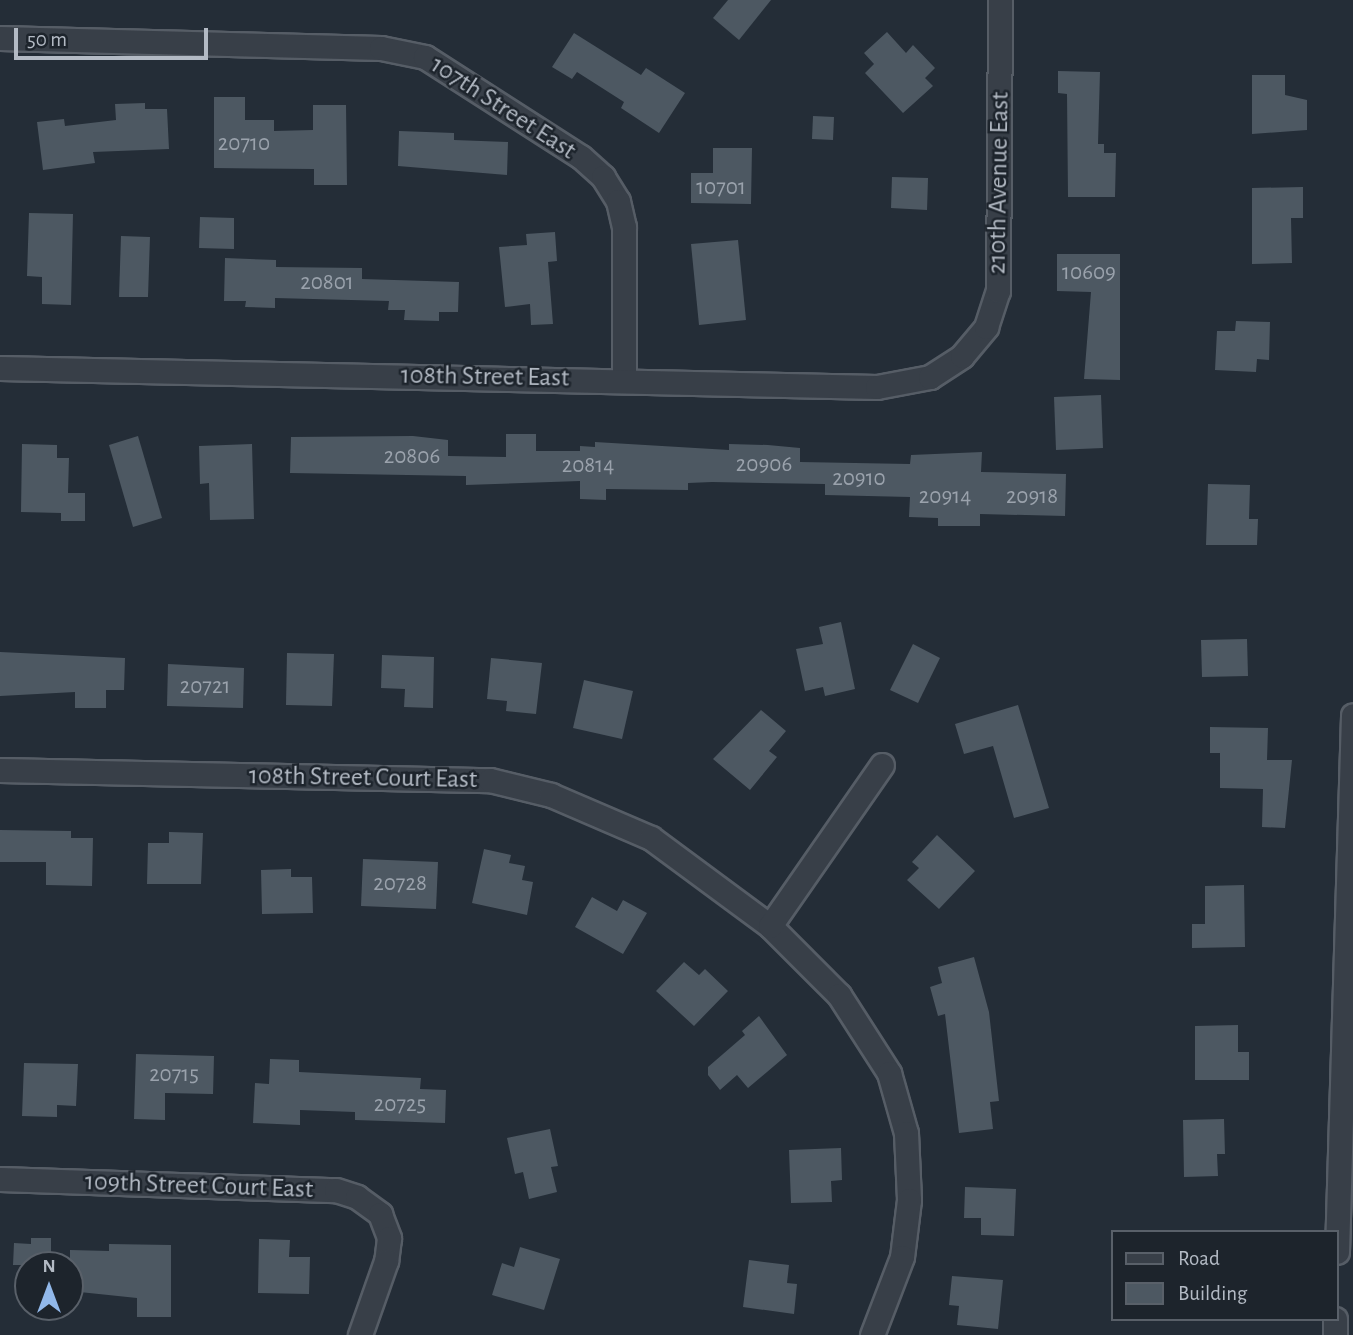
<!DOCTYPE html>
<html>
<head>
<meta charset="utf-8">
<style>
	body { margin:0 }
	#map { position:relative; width:1353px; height:1335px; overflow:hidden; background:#242d37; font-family:"Alegreya Sans",sans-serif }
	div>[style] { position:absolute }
	.building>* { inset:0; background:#4d5862 }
	.roads { filter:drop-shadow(2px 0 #565d66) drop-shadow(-2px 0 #565d66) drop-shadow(0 2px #565d66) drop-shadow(0 -2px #565d66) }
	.street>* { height:23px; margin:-11.5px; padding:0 11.5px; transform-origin:11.5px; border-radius:11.5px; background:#383f48 }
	span { translate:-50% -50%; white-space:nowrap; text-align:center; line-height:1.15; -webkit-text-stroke:5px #1d242c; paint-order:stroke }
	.number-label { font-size:23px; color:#9aa2ac }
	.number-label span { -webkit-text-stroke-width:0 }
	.street-label { font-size:26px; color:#b3bac4 }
	.legend { position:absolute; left:1111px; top:1230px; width:228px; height:91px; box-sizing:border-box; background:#1d242c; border:2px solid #596069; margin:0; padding:9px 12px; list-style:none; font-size:21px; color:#b3bac4 }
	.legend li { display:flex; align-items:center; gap:14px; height:35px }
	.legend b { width:35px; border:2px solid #596069 }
	.north { position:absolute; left:14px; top:1251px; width:70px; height:70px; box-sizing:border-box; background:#1d242c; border:2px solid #596069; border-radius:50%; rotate:0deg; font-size:19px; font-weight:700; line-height:28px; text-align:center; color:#b3bac4 }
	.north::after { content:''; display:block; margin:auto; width:24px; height:32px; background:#91b8ea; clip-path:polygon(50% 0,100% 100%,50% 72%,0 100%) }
	.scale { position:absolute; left:14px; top:28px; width:194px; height:32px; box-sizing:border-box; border:4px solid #b3bac4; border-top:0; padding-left:9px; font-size:21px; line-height:24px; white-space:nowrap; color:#b3bac4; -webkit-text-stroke:5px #1d242c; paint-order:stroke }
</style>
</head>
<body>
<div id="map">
	<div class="building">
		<i style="clip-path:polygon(728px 0,771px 0,739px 40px,713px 18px)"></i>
		<i style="clip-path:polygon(887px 32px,906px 53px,913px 45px,935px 68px,925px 78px,933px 86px,903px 113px,865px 73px,874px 64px,864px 53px)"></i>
		<i style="clip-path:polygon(574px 33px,641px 75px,646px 68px,685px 93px,659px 133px,621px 108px,624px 102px,577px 72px,572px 79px,552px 67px)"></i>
		<i style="clip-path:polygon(1058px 71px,1100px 72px,1098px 144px,1104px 144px,1104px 153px,1116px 153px,1115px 197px,1068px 197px,1067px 94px,1058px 93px)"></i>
		<i style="clip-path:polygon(1252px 75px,1285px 75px,1285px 95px,1307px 100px,1307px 130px,1252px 134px)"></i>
		<i style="clip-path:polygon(214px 97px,245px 97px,245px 120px,274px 120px,274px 131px,313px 130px,313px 105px,346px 105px,347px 185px,314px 185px,314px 169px,214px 168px)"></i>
		<i style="clip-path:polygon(145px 103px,145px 109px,167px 109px,169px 149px,93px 152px,95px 163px,43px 170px,37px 122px,64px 119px,65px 126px,116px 120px,115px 104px)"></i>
		<i style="clip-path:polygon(813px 116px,834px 117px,833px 140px,812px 139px)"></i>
		<i style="clip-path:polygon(399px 131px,454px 133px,454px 140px,508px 142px,507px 175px,398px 166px)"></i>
		<i style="clip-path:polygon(713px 148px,752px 148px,751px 204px,691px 203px,691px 173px,713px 173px)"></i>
		<i style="clip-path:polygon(892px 177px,928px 178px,927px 210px,891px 208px)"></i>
		<i style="clip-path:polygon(1303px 187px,1303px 218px,1291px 218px,1292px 263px,1252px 264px,1252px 188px)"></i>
		<i style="clip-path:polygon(29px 213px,73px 214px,71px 305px,42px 304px,42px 277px,27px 276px)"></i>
		<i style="clip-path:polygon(200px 217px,234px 218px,234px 249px,199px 248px)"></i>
		<i style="clip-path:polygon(555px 232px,557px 261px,548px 262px,553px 324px,531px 325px,530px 304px,505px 307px,499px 247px,527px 245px,526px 234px)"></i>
		<i style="clip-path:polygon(121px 236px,150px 237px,148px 297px,119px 297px)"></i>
		<i style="clip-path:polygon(738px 240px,746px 320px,699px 325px,691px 244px)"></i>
		<i style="clip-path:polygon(1057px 254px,1120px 254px,1120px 380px,1084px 379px,1091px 292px,1057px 291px)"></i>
		<i style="clip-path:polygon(225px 258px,276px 260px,276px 267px,362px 268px,362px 279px,459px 282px,458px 312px,439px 312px,439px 321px,404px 320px,405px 310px,388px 310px,389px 301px,275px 298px,275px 308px,245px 307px,246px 301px,224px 301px)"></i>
		<i style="clip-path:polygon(1236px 321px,1270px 322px,1269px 360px,1257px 359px,1256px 372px,1215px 370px,1217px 331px,1235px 331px)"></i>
		<i style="clip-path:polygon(1101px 395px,1103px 448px,1056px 450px,1054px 397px)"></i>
		<i style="clip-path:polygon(506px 434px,536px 434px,536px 451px,580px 451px,580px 446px,595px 447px,595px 442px,729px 450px,729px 444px,768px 445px,800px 448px,800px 462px,910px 464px,911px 455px,982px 452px,981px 472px,1066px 474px,1065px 516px,980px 514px,980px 526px,938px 526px,938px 518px,909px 517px,910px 497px,825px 495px,825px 484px,712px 482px,688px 483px,688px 490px,606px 489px,606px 500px,580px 499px,580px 481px,466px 485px,466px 476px,290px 473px,291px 437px,413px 436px,448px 440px,448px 456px,506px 457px)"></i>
		<i style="clip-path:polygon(138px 436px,162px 518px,133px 527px,109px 445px)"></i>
		<i style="clip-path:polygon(22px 444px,57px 445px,57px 458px,69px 458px,68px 493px,85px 493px,85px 521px,61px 521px,61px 513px,21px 512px)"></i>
		<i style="clip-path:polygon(252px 444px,254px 519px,210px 520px,209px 483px,200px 484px,199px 446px)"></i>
		<i style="clip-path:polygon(1208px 484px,1250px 485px,1249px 519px,1258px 519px,1257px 545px,1206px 545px)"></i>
		<i style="clip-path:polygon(841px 622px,855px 689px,825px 696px,823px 687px,805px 691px,796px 649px,823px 644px,819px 627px)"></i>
		<i style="clip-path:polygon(1247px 639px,1248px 676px,1202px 677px,1201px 640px)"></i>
		<i style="clip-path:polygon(913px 644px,940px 658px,918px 703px,890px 690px)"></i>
		<i style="clip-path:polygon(0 652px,125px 658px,124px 690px,106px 690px,106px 708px,75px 708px,75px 692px,0 696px)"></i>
		<i style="clip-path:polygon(287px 653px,334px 654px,332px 706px,286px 705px)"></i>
		<i style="clip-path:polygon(382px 655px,434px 657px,433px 708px,404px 707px,405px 689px,381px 688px)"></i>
		<i style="clip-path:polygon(491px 658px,542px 663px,536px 714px,506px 711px,507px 701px,487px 699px)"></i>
		<i style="clip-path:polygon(168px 664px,244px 668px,243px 708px,167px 706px)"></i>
		<i style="clip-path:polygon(584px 680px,633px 691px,622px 739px,573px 728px)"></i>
		<i style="clip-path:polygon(1018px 705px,1049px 808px,1014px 818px,993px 746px,964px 754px,955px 724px)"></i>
		<i style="clip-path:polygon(761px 710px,786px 731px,769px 751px,777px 757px,750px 790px,713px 759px)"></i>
		<i style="clip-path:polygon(1210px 727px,1268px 728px,1267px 760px,1292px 760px,1285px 828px,1262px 827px,1263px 789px,1220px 788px,1220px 753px,1210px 753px)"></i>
		<i style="clip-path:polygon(0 830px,71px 831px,71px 838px,93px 838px,92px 886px,46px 885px,46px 862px,0 862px)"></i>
		<i style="clip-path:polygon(169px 832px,203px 833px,201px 884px,147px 884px,148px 843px,169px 843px)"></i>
		<i style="clip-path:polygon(937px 835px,975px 871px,939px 909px,907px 880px,919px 868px,912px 862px)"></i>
		<i style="clip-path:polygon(484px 849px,511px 855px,509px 863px,525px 866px,522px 880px,533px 882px,527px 915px,472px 903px)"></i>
		<i style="clip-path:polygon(363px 859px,438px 862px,436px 909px,361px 906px)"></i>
		<i style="clip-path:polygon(291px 869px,291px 877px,312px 877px,313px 913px,262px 914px,261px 870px)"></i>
		<i style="clip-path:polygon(1244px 885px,1245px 947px,1192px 948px,1192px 924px,1205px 924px,1205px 886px)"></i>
		<i style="clip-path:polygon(592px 897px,617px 911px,623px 900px,647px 913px,623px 954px,575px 927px)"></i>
		<i style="clip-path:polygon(974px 957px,989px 1012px,999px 1101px,990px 1102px,993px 1129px,959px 1133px,945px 1014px,938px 1016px,930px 987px,942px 983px,938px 967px)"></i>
		<i style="clip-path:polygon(684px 962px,699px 975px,705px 969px,728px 991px,694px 1026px,656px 991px)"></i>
		<i style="clip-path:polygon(759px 1016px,787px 1055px,748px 1088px,737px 1075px,720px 1090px,708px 1075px,708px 1067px,745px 1035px,742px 1031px)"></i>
		<i style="clip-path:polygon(1238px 1025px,1238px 1052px,1249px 1052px,1249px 1080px,1195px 1080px,1195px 1026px)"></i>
		<i style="clip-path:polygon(136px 1054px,214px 1056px,213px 1094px,165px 1093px,165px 1120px,134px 1119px)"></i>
		<i style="clip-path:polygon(270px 1059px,299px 1060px,299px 1072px,421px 1078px,420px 1089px,446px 1090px,445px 1123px,355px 1120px,355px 1112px,300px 1110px,300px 1125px,253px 1123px,255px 1083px,269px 1084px)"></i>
		<i style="clip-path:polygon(24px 1063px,78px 1064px,76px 1106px,57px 1105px,57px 1117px,22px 1116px)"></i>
		<i style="clip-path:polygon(1224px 1119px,1225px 1154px,1217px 1154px,1218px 1176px,1184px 1177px,1183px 1120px)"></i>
		<i style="clip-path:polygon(550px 1129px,558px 1166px,551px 1167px,557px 1192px,529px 1199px,523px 1172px,515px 1174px,507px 1138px)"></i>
		<i style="clip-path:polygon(841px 1148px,842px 1180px,831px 1181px,832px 1202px,791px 1203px,789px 1150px)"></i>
		<i style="clip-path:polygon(965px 1187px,1016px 1189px,1014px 1236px,981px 1235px,981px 1218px,964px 1218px)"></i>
		<i style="clip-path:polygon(31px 1238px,51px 1238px,51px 1265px,13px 1265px,14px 1243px,31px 1244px)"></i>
		<i style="clip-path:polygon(259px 1239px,290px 1240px,289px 1257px,310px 1257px,309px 1294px,258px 1293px)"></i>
		<i style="clip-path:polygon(109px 1244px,171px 1245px,171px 1317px,137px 1317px,137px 1298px,70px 1291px,70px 1250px,109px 1251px)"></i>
		<i style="clip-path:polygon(520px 1247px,560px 1259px,544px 1310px,492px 1295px,502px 1263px,514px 1267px)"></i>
		<i style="clip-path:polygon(749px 1260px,789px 1265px,787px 1283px,797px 1284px,794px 1314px,743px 1307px)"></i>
		<i style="clip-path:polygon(952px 1276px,1003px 1280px,998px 1329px,957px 1325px,959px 1306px,949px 1305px)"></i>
	</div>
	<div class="roads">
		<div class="street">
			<i style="left:0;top:38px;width:381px;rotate:1.5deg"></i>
			<i style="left:381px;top:48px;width:45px;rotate:11.6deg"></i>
			<i style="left:425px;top:57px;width:185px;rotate:32.7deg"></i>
			<i style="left:581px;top:157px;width:30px;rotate:42deg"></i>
			<i style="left:603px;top:177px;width:28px;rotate:58deg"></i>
			<i style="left:618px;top:201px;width:27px;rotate:77deg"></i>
			<i style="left:624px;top:227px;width:152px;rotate:90deg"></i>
			<i style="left:0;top:368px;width:877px;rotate:1.24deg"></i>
			<i style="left:877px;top:387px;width:54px;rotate:-10.7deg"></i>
			<i style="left:930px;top:377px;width:38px;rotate:-33deg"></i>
			<i style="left:962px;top:356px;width:38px;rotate:-50deg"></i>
			<i style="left:986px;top:327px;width:38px;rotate:-72deg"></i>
			<i style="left:998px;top:291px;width:291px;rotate:-89.6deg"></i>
			<i style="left:0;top:770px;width:490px;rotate:1.2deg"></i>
			<i style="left:490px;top:780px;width:63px;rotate:13.8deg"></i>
			<i style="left:551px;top:795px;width:109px;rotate:23.3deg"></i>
			<i style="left:651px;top:838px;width:148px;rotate:36.5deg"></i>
			<i style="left:770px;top:926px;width:98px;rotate:45deg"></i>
			<i style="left:839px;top:995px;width:93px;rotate:57.3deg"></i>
			<i style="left:889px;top:1073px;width:62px;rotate:74.2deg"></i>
			<i style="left:906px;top:1133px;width:67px;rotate:87.4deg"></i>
			<i style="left:909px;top:1200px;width:57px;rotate:97deg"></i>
			<i style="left:902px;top:1257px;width:84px;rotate:111deg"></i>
			<i style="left:770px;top:926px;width:196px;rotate:-55.2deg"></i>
			<i style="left:0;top:1179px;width:336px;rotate:1.9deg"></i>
			<i style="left:336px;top:1190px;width:22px;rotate:18deg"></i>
			<i style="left:357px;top:1197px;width:29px;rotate:36deg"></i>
			<i style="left:380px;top:1214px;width:26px;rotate:69deg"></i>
			<i style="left:389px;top:1238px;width:23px;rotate:97deg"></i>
			<i style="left:386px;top:1261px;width:78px;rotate:109.4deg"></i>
			<i style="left:1337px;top:1252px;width:537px;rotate:-88.29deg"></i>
			<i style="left:1335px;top:1335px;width:16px;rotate:-90deg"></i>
		</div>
	</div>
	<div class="number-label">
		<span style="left:244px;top:144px">20710</span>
		<span style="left:721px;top:188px">10701</span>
		<span style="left:1089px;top:273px">10609</span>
		<span style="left:327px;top:283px">20801</span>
		<span style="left:412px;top:457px">20806</span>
		<span style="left:764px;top:465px">20906</span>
		<span style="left:588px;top:466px">20814</span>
		<span style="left:859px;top:479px">20910</span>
		<span style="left:945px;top:497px">20914</span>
		<span style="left:1032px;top:497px">20918</span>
		<span style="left:205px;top:687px">20721</span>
		<span style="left:400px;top:884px">20728</span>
		<span style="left:174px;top:1075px">20715</span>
		<span style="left:400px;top:1105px">20725</span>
	</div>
	<div class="street-label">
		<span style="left:503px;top:108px;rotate:33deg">107th Street East</span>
		<span style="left:999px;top:183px;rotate:-89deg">210th Avenue East</span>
		<span style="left:485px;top:377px;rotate:1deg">108th Street East</span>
		<span style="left:363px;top:778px;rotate:1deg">108th Street Court East</span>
		<span style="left:199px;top:1186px;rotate:2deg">109th Street Court East</span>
	</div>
	<ul class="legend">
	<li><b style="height:9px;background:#383f48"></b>Road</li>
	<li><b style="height:19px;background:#4d5862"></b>Building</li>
	</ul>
	<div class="north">N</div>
	<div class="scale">50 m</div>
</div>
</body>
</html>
